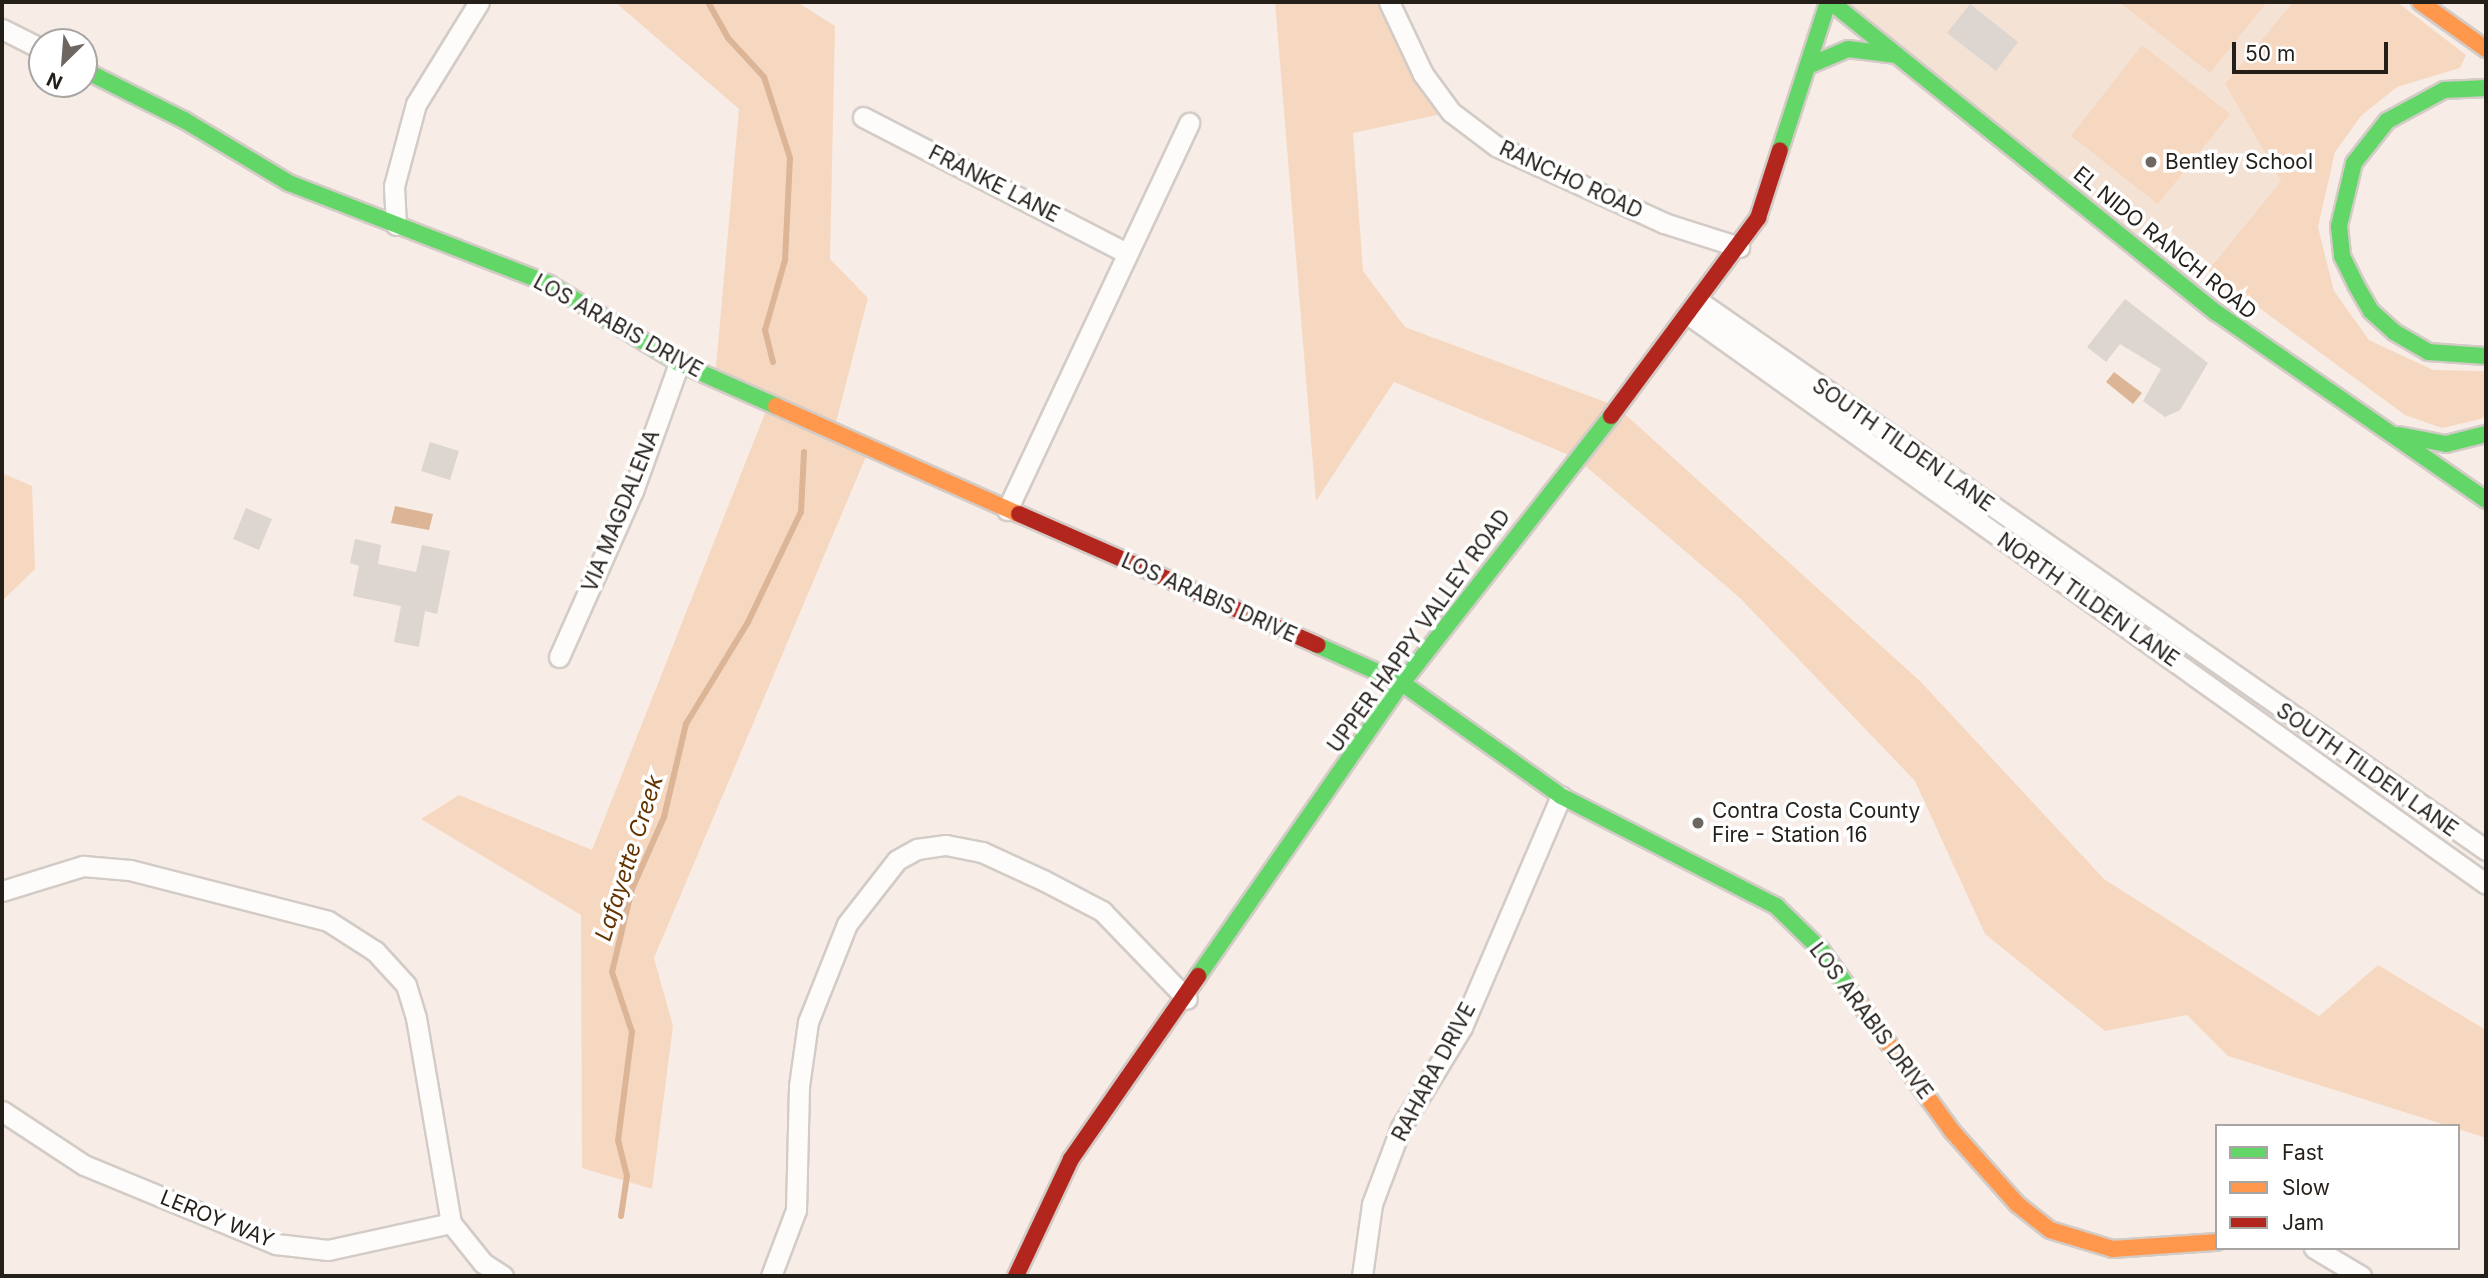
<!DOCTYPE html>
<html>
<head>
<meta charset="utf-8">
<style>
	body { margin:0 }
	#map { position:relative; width:2488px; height:1278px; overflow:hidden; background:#f7ede6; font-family:Inter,sans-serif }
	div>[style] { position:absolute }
	.built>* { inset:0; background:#f4e2d5 }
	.green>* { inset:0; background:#f6d8c1 }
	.water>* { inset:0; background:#dcb597 }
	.stream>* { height:6px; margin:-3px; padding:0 3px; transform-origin:3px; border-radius:3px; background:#dcb597 }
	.building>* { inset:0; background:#ddd5cf }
	.roads { filter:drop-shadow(2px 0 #d3cbc6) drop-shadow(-2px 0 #d3cbc6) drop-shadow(0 2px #d3cbc6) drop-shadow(0 -2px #d3cbc6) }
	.street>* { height:19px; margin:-9.5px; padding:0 9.5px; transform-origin:9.5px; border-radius:9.5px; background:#fefcfb }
	.fast>* { height:16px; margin:-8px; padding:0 8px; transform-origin:8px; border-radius:8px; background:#63d668 }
	.slow>* { height:16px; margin:-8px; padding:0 8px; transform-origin:8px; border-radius:8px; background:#ff974d }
	.jam>* { height:16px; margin:-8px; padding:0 8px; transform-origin:8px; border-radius:8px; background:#b3261e }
	.dots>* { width:19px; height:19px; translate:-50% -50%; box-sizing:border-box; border:4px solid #fff; border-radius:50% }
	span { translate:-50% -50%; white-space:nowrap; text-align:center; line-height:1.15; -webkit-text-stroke:7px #fff; paint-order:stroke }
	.poi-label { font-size:21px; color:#251f1a }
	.left { translate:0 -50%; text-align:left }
	.street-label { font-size:21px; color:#251f1a }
	.water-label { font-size:23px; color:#643300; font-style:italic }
	.frame { position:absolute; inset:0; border:4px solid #251f1a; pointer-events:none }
	.legend { position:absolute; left:2215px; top:1124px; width:245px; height:126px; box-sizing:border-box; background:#fff; border:2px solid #a8a5a3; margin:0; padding:9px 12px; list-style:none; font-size:21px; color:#251f1a }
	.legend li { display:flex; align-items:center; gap:14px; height:35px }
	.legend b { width:35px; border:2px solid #a8a5a3 }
	.north { position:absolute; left:28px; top:28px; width:70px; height:70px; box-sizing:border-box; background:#fff; border:2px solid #a8a5a3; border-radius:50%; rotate:205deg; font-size:19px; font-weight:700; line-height:28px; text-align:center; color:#251f1a }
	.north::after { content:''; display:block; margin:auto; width:24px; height:32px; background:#6e6761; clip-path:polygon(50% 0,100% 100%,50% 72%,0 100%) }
	.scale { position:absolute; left:2232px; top:42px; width:156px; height:32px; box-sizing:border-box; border:4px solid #251f1a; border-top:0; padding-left:9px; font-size:21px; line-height:24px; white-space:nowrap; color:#251f1a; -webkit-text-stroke:5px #fff; paint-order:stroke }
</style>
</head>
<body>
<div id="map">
	<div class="built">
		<i style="clip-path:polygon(1831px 2px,2293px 2px,2225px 84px,2281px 181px,2190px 291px)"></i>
	</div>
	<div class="green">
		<i style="clip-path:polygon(615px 2px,797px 2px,835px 26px,830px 259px,868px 298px,834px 430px,870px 447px,654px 958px,673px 1026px,652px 1189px,582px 1168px,581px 915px,421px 819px,459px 795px,592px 850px,769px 403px,715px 378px,739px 109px)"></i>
		<i style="clip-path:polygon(1275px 2px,1389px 2px,1451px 112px,1353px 133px,1363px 271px,1405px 327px,1616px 406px,1920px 681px,2104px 879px,2319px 1016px,2378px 965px,2486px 1030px,2486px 1138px,2228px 1056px,2187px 1015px,2105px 1031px,1985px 934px,1915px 781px,1740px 598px,1576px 458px,1394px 382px,1316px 501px)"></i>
		<i style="clip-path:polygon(2119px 2px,2267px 2px,2210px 73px)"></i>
		<i style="clip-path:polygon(2293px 2px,2397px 2px,2466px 55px,2460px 68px,2397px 87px,2361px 116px,2335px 152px,2318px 227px,2334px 291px,2369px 340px,2433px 370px,2486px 371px,2486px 415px,2481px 419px,2442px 428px,2405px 415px,2208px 270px,2281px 181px,2225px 84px)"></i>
		<i style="clip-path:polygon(2142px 45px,2230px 114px,2158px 204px,2071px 136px)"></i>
		<i style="clip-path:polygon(2px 473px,32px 486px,35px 569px,2px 601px)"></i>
	</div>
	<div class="water">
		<i style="clip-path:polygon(2114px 372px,2142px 393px,2133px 404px,2106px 382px)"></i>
		<i style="clip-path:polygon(395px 506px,433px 514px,429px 530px,391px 523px)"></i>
	</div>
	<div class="stream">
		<i style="left:708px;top:2px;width:41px;rotate:60.9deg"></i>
		<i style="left:728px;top:38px;width:53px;rotate:47.3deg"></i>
		<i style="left:764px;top:77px;width:85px;rotate:72.2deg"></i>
		<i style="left:790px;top:158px;width:102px;rotate:92.8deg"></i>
		<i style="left:785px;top:260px;width:73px;rotate:105.9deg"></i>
		<i style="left:765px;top:330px;width:33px;rotate:76deg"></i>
		<i style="left:621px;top:1216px;width:40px;rotate:-81.5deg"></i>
		<i style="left:627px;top:1176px;width:36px;rotate:-104deg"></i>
		<i style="left:618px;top:1141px;width:110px;rotate:-82.7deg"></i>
		<i style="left:632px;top:1032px;width:63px;rotate:-108.4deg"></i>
		<i style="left:612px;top:972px;width:85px;rotate:-76.5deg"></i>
		<i style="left:632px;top:889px;width:79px;rotate:-66deg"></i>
		<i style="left:664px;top:817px;width:96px;rotate:-76.7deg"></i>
		<i style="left:686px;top:724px;width:119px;rotate:-58.7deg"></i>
		<i style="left:748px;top:622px;width:122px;rotate:-64.3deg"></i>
		<i style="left:801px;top:512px;width:60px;rotate:-87.1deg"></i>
	</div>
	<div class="building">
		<i style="clip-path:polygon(1970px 4px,2018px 42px,1996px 71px,1947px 33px)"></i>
		<i style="clip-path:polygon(2125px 299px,2208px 363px,2180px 410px,2165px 417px,2143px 401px,2161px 369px,2120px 344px,2106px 362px,2087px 347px)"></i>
		<i style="clip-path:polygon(430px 442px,459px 451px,450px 480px,421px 471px)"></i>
		<i style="clip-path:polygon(246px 508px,272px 519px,259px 550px,233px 539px)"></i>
		<i style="clip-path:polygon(355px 539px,381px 545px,378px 564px,416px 572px,422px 545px,450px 551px,437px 614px,425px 611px,419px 647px,394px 642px,401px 606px,353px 596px,359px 566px,350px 563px)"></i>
	</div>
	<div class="roads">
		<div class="street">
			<i style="left:1389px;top:2px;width:80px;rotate:64.7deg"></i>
			<i style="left:1423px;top:74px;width:47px;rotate:53.6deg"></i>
			<i style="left:1451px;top:112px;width:56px;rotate:37.1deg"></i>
			<i style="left:1496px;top:146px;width:185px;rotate:24.6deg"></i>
			<i style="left:1664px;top:223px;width:79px;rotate:17.7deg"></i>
			<i style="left:2px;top:29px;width:45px;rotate:26.6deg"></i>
			<i style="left:863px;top:117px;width:295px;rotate:27.3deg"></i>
			<i style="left:396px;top:225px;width:39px;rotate:-93deg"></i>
			<i style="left:394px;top:186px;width:85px;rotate:-75deg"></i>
			<i style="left:416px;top:104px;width:120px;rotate:-58.3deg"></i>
			<i style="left:1700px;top:302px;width:958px;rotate:34.88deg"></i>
			<i style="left:1689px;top:315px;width:979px;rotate:35.52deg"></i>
			<i style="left:1007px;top:510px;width:428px;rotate:-64.8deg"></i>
			<i style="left:559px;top:657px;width:182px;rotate:-66deg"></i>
			<i style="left:633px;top:491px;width:136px;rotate:-70.2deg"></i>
			<i style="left:2px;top:891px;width:85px;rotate:-17.2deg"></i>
			<i style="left:83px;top:866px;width:47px;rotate:4.9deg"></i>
			<i style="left:130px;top:870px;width:204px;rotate:14.4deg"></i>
			<i style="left:328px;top:921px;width:56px;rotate:32.6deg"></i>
			<i style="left:375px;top:951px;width:46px;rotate:47.6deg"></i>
			<i style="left:406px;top:985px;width:34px;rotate:73deg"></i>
			<i style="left:416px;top:1018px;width:208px;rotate:80.3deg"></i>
			<i style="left:451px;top:1223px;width:51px;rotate:51.3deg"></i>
			<i style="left:483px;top:1263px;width:24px;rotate:33deg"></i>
			<i style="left:2px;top:1111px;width:98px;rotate:33.4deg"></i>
			<i style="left:84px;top:1165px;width:208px;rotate:22.4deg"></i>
			<i style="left:276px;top:1244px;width:52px;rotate:6.6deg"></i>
			<i style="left:328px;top:1250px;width:126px;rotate:-12.4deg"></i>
			<i style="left:2314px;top:1248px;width:55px;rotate:30.8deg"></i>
			<i style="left:771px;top:1276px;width:71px;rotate:-69.3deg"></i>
			<i style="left:796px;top:1210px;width:124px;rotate:-88.6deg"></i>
			<i style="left:799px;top:1086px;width:65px;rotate:-82deg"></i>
			<i style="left:808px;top:1022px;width:105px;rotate:-68.3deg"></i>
			<i style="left:847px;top:924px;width:81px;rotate:-52deg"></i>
			<i style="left:897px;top:860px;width:23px;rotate:-29deg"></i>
			<i style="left:917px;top:849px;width:29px;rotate:-8deg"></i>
			<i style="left:946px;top:845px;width:37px;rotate:11deg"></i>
			<i style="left:982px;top:852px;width:67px;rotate:24.7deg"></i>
			<i style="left:1043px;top:880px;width:67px;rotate:27.7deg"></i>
			<i style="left:1102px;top:911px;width:122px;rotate:46deg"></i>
			<i style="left:1362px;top:1276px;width:73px;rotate:-82.1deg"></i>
			<i style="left:1372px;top:1204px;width:82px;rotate:-69.4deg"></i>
			<i style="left:1401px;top:1127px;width:117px;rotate:-58.6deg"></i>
			<i style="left:1462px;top:1027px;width:251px;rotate:-66.8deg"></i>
		</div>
		<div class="fast">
			<i style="left:1831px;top:2px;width:496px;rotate:38.9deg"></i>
			<i style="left:2217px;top:313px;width:328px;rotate:34.8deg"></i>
			<i style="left:1808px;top:66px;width:43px;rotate:-23deg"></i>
			<i style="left:1848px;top:49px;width:49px;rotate:7deg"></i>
			<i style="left:84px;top:70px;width:112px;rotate:26.6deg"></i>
			<i style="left:184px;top:120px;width:122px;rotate:31deg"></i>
			<i style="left:289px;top:183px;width:279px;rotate:21.2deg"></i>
			<i style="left:549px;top:284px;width:152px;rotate:31.3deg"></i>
			<i style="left:679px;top:363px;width:106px;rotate:23.9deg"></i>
			<i style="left:2486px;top:88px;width:42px;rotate:177.3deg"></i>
			<i style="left:2444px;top:90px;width:65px;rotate:151.5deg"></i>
			<i style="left:2387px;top:121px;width:53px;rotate:128.2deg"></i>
			<i style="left:2354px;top:163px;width:65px;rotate:103.4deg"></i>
			<i style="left:2339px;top:226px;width:30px;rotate:84deg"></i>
			<i style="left:2342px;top:256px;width:32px;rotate:64deg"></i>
			<i style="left:2356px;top:285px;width:30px;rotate:60deg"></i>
			<i style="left:2371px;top:311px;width:31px;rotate:42deg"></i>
			<i style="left:2394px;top:332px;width:39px;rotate:30deg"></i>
			<i style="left:2428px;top:352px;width:58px;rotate:3.9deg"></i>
			<i style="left:1780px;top:150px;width:156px;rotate:-72deg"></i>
			<i style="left:2399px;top:435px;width:48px;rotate:10.8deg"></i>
			<i style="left:2446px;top:444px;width:41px;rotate:-14deg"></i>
			<i style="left:1317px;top:645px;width:93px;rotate:24.1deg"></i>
			<i style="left:1402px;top:683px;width:195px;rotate:35.4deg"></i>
			<i style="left:1561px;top:796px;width:242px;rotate:27.1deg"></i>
			<i style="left:1776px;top:906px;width:63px;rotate:44.4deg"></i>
			<i style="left:1821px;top:950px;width:57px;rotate:54.3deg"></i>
			<i style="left:1198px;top:976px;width:357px;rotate:-55.2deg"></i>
			<i style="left:1402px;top:683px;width:339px;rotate:-51.9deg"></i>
		</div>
		<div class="slow">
			<i style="left:2420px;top:2px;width:81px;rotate:35.5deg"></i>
			<i style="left:776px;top:406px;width:266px;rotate:24deg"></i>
			<i style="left:1854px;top:996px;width:167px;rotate:54deg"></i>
			<i style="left:1952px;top:1131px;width:98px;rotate:48.3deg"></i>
			<i style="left:2017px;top:1204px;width:42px;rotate:38.2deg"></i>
			<i style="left:2050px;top:1230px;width:66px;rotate:16.8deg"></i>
			<i style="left:2113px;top:1249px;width:104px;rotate:-3.9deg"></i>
		</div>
		<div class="jam">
			<i style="left:1611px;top:416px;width:247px;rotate:-53.4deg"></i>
			<i style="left:1758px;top:218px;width:71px;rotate:-72.1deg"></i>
			<i style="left:1019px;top:514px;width:326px;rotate:23.7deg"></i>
			<i style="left:1016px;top:1276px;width:129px;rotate:-64.8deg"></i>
			<i style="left:1071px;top:1159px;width:223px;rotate:-55.2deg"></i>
		</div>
	</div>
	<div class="dots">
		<i style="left:2151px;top:162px;background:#6e6761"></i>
		<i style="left:1698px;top:823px;background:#6e6761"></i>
	</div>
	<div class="poi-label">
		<span class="left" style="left:2165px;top:162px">Bentley School</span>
		<span class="left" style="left:1712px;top:823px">Contra Costa County<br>Fire - Station 16</span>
	</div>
	<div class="street-label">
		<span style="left:1571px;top:180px;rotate:25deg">RANCHO ROAD</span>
		<span style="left:994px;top:184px;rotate:27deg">FRANKE LANE</span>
		<span style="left:2165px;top:243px;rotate:39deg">EL NIDO RANCH ROAD</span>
		<span style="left:618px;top:326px;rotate:29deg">LOS ARABIS DRIVE</span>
		<span style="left:1903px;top:445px;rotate:35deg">SOUTH TILDEN LANE</span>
		<span style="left:621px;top:511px;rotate:-68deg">VIA MAGDALENA</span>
		<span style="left:1209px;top:598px;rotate:24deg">LOS ARABIS DRIVE</span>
		<span style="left:2088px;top:600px;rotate:35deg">NORTH TILDEN LANE</span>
		<span style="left:1419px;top:631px;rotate:-54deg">UPPER HAPPY VALLEY ROAD</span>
		<span style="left:2367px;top:770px;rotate:35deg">SOUTH TILDEN LANE</span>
		<span style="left:1871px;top:1021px;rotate:53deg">LOS ARABIS DRIVE</span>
		<span style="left:1434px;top:1072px;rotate:-62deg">RAHARA DRIVE</span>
		<span style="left:217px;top:1219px;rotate:22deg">LEROY WAY</span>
	</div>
	<div class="water-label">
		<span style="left:629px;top:858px;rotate:-72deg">Lafayette Creek</span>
	</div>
	<div class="frame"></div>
	<ul class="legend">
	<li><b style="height:9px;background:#63d668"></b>Fast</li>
	<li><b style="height:9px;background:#ff974d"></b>Slow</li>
	<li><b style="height:9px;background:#b3261e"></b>Jam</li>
	</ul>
	<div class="north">N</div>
	<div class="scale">50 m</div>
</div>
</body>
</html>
